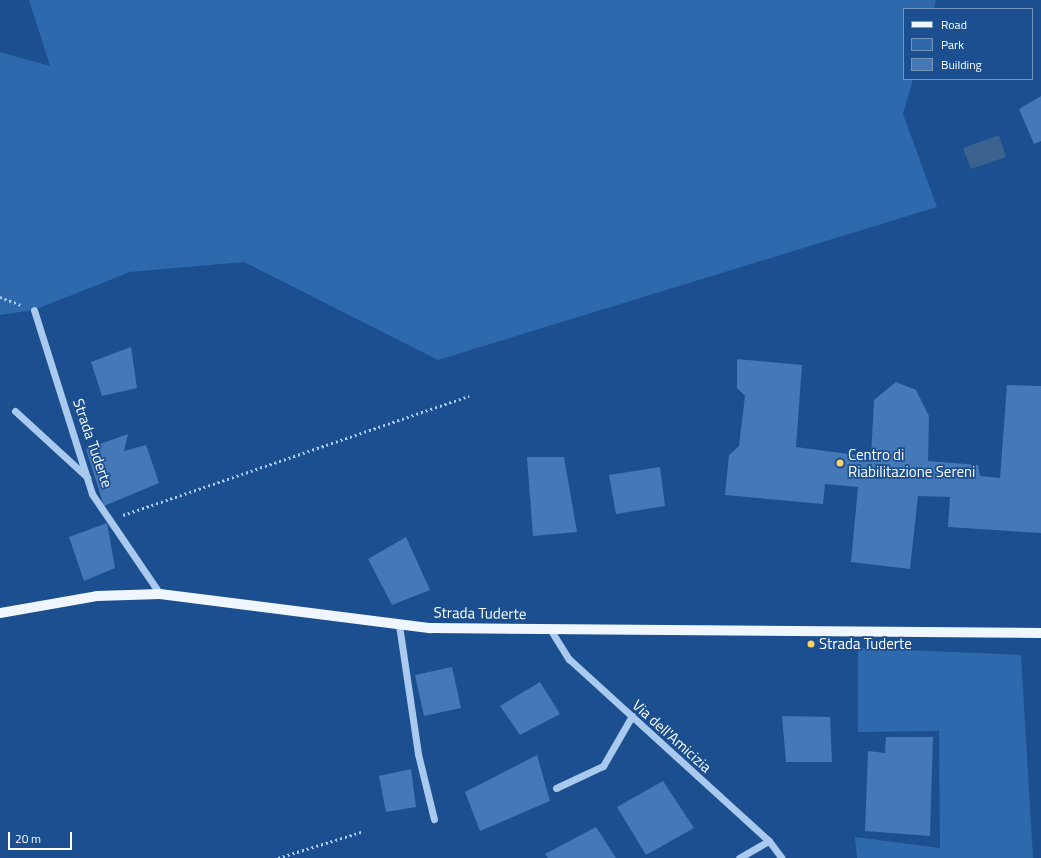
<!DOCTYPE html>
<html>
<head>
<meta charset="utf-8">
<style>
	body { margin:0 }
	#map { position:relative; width:1041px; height:858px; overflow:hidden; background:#1b4f8f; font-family:"Titillium Web",sans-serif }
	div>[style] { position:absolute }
	.green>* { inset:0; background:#2e69ad }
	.water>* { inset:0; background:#3c6290 }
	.building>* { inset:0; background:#4478b7 }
	.path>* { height:2.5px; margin-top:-1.25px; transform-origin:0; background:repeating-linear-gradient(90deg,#a9c9ee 0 2px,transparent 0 5px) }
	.minor>* { height:7px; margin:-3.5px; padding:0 3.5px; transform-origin:3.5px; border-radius:3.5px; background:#a9c9ee }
	.major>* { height:10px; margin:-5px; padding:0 5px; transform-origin:5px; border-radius:5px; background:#f0f6ff }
	.dots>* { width:11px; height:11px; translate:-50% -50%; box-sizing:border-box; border:2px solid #1b4f8f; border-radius:50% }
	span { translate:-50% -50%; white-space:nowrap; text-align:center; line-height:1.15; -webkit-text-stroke:3.5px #1b4f8f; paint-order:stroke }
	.street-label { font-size:15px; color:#fff }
	.poi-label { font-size:15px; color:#fff }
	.left { translate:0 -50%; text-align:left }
	.legend { position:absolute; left:903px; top:8px; width:130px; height:72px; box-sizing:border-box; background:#1b4f8f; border:1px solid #7695bc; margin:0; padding:5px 7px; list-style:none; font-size:12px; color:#fff }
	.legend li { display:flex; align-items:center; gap:8px; height:20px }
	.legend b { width:20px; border:1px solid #7695bc }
	.scale { position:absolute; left:8px; top:832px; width:64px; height:18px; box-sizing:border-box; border:2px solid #fff; border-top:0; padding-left:5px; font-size:12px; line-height:14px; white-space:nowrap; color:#fff; -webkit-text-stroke:3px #1b4f8f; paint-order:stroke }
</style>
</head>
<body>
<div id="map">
	<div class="green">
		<i style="clip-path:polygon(29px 0,936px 0,934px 9px,904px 9px,904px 79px,913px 79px,903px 114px,937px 207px,438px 360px,244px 262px,130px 272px,34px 310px,0 315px,0 52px,50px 66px)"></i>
		<i style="clip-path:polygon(858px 648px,1021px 655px,1033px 858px,857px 858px,855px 837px,940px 848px,939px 731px,858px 732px)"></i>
	</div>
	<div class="water">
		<i style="clip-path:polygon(999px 135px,1006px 157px,971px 169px,963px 148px)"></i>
	</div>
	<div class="building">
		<i style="clip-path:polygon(1041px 96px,1041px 141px,1034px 144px,1019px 109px)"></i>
		<i style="clip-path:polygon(131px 347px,137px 388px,102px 396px,91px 362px)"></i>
		<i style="clip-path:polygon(737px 359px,802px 365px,796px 447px,871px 457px,874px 400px,896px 382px,916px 390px,929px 416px,928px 461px,978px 465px,980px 476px,1000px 478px,1007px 385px,1041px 386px,1041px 533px,948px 527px,950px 497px,918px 496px,910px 569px,851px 562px,858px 487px,825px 484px,823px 504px,725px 495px,729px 455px,739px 446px,745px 396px,737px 388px)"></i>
		<i style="clip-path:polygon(128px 434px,124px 451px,146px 445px,159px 483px,104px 506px,86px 449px)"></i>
		<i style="clip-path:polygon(527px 457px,564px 457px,577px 532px,533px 536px)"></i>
		<i style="clip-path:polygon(660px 467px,665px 506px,616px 514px,609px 475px)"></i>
		<i style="clip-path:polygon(107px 523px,115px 568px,84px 581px,69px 537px)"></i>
		<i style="clip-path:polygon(406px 537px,430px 590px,392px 605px,368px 559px)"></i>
		<i style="clip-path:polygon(452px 667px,461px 708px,424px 716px,415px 675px)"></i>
		<i style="clip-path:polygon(540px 682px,560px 714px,520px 735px,500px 706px)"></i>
		<i style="clip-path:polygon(782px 716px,830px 717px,832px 762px,786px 762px)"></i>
		<i style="clip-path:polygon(886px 737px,933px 737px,930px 836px,865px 831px,868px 751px,885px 753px)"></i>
		<i style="clip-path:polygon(537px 755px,550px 801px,480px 831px,465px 792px)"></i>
		<i style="clip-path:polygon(411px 769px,416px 807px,386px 812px,379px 776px)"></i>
		<i style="clip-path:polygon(663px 781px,694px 828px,646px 855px,617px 807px)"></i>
		<i style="clip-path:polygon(596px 827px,616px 858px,548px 858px,545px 854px)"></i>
	</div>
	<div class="path">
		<i style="left:0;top:297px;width:22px;rotate:21deg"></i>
		<i style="left:123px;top:515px;width:366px;rotate:-19deg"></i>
		<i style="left:278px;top:858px;width:90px;rotate:-17.4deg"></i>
	</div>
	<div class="minor">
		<i style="left:34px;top:310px;width:193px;rotate:72.5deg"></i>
		<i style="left:92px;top:494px;width:121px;rotate:55.8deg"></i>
		<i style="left:15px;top:411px;width:98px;rotate:42.5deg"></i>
		<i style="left:399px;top:625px;width:130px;rotate:81.6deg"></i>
		<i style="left:418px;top:754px;width:67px;rotate:76.2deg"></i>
		<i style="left:550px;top:629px;width:36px;rotate:58deg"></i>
		<i style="left:569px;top:659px;width:270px;rotate:42.3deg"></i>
		<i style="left:769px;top:841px;width:21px;rotate:53deg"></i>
		<i style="left:556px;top:788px;width:52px;rotate:-25.1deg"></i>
		<i style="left:603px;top:766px;width:58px;rotate:-59.9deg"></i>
		<i style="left:739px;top:858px;width:34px;rotate:-30deg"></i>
	</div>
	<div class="major">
		<i style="left:0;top:613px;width:98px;rotate:-9.9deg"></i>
		<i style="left:97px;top:596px;width:63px;rotate:-1.8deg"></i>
		<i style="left:160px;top:594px;width:273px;rotate:7.2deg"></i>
		<i style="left:431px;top:628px;width:610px;rotate:0.47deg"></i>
	</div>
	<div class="dots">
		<i style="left:840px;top:463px;background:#ffd166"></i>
		<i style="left:811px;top:644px;background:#ffd166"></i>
	</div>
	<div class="street-label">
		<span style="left:93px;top:443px;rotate:71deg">Strada Tuderte</span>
		<span style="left:480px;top:613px;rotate:1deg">Strada Tuderte</span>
		<span style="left:672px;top:736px;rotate:42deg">Via dell'Amicizia</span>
	</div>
	<div class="poi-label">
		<span class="left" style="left:848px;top:463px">Centro di<br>Riabilitazione Sereni</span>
		<span class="left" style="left:819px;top:644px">Strada Tuderte</span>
	</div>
	<ul class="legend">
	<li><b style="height:5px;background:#f0f6ff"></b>Road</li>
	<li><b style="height:11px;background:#2e69ad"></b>Park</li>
	<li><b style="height:11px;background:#4478b7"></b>Building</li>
	</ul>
	<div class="scale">20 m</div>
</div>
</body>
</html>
